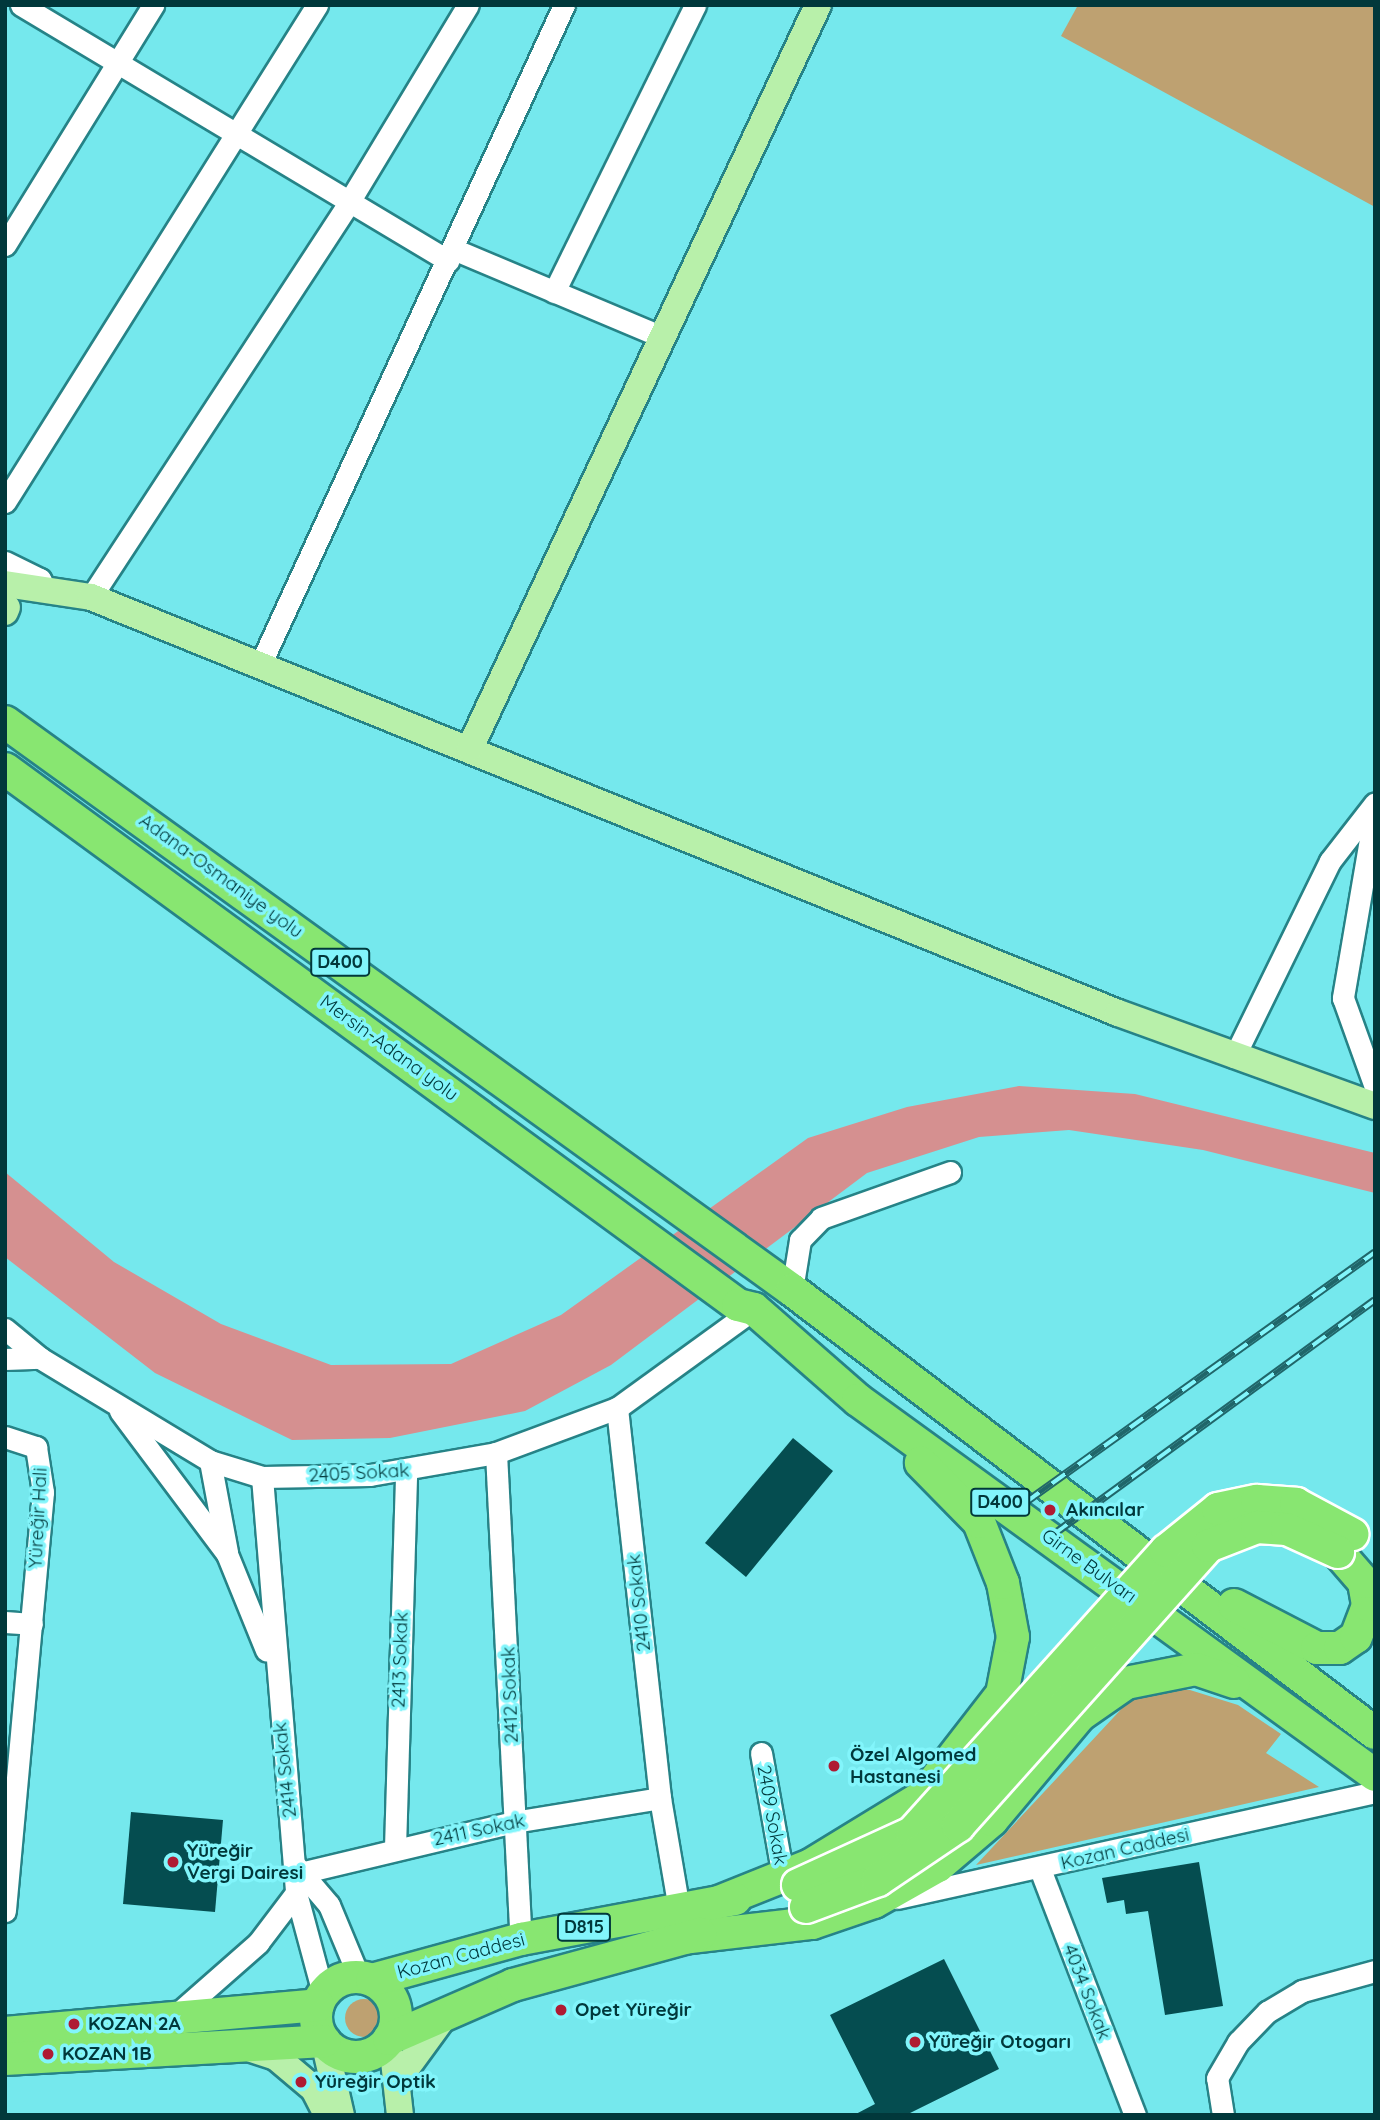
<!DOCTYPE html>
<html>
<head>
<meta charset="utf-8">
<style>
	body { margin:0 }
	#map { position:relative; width:1380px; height:2120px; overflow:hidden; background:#75e8ed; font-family:Quicksand,sans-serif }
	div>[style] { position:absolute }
	.green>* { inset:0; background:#bea171 }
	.round { border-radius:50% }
	.water>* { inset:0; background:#d59090 }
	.building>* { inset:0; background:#054d50 }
	.roads { filter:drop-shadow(2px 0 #268387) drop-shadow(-2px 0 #268387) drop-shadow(0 2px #268387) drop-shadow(0 -2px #268387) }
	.minor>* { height:21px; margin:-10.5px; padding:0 10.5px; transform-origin:10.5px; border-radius:10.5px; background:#fff }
	.major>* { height:26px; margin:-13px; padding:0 13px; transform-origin:13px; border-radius:13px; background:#b8f0aa }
	.highway>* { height:32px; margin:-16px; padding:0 16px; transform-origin:16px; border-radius:16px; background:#88e671 }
	.highway>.ring { margin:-16px; padding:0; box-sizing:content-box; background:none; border:32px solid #88e671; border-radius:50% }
	.rail>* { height:8px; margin-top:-4px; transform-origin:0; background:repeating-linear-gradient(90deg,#82f5fb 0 16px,#20666a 0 32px); box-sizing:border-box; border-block:2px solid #20666a }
	.bridges { filter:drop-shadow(2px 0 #fff) drop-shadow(-2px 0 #fff) drop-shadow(0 2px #fff) drop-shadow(0 -2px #fff) }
	.highway-bridge>* { height:32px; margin:-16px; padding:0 16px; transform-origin:16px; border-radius:16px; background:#88e671 }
	.dots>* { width:19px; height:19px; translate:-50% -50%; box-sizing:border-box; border:4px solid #82f5fb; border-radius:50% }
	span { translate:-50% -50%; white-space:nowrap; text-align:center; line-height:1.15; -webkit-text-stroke:7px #82f5fb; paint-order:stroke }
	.shield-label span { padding:2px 5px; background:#82f5fb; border:2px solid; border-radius:5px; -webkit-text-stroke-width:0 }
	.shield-label { font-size:18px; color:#01383b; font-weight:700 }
	.street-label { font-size:19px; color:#01383b }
	.poi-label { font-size:19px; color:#01383b; font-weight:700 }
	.left { translate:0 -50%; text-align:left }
	.frame { position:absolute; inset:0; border:7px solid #01383b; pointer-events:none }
</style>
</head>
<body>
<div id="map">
	<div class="green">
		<i style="clip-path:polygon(1078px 5px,1375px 5px,1375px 207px,1061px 36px)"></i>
		<i style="clip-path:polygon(1140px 1689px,1190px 1690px,1238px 1705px,1281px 1734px,1266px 1753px,1319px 1787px,976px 1865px)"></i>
		<i class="round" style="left:345px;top:1999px;width:38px;height:38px"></i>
	</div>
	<div class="water">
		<i style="clip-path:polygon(1019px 1086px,1135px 1094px,1375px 1153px,1375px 1193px,1203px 1150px,1069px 1130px,979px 1137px,867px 1173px,611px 1365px,525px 1411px,390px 1438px,292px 1440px,155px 1373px,5px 1257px,5px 1172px,114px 1262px,221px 1324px,331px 1365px,451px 1364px,561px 1315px,808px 1138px,907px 1107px)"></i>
	</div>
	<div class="building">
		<i style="clip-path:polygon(793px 1438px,833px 1471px,746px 1577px,705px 1543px)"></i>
		<i style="clip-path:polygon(131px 1812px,223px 1820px,215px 1912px,123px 1904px)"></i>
		<i style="clip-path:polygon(1199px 1862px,1223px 2006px,1165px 2015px,1148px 1911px,1126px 1914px,1124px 1900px,1107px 1903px,1102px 1878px)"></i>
		<i style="clip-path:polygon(944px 1959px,999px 2069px,906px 2115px,854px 2115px,875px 2104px,830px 2015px)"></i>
	</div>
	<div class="roads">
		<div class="minor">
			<i style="left:21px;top:5px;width:498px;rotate:30.9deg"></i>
			<i style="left:5px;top:245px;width:282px;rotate:-58.3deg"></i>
			<i style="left:453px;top:249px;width:225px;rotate:22.8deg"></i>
			<i style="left:554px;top:292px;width:320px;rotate:-63.8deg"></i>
			<i style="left:5px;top:502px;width:587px;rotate:-57.88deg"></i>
			<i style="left:5px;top:562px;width:39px;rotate:26deg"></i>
			<i style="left:40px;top:579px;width:10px;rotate:61deg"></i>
			<i style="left:91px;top:597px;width:472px;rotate:-56.8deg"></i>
			<i style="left:349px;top:202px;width:230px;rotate:-58.9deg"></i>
			<i style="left:260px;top:665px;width:727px;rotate:-65.27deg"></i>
			<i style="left:1375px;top:810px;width:191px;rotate:99.7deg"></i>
			<i style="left:1343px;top:998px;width:95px;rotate:70.2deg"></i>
			<i style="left:1234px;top:1057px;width:218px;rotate:-63.9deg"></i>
			<i style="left:1330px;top:861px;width:73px;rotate:-52.2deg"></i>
			<i style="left:792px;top:1290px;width:51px;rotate:-80.9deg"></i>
			<i style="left:800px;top:1240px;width:30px;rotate:-46deg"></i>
			<i style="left:821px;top:1218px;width:137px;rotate:-19.6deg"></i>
			<i style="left:5px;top:1329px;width:45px;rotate:39.6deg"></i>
			<i style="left:40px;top:1358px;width:199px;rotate:31.2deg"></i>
			<i style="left:210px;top:1461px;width:54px;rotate:17.1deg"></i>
			<i style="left:262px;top:1477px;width:108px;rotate:-1.1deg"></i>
			<i style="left:370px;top:1475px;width:128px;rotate:-9.9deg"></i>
			<i style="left:496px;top:1453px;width:129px;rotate:-20.4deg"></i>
			<i style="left:617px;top:1408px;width:169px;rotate:-35.9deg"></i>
			<i style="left:5px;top:1359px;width:35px;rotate:-2deg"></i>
			<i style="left:617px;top:1408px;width:392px;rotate:83.7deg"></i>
			<i style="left:660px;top:1798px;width:113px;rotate:80.3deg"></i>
			<i style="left:120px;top:1411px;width:179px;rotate:53.2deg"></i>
			<i style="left:227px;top:1554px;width:104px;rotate:67.9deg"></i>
			<i style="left:5px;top:1437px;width:33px;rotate:18deg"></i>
			<i style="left:36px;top:1447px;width:46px;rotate:81.2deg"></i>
			<i style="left:43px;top:1492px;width:421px;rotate:95.2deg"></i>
			<i style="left:496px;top:1453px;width:487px;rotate:87.1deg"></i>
			<i style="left:210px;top:1461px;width:93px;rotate:79.4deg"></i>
			<i style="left:262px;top:1477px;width:417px;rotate:85.3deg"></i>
			<i style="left:296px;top:1893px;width:104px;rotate:74.9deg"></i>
			<i style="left:5px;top:1622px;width:27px;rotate:4deg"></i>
			<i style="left:761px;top:1753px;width:126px;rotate:79.9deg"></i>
			<i style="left:395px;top:1848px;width:375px;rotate:-88.3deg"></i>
			<i style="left:295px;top:1865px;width:52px;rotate:49.6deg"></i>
			<i style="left:329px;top:1905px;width:78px;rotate:67.4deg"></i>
			<i style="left:1040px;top:1869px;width:264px;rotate:68.9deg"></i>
			<i style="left:300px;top:1873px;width:220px;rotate:-13.4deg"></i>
			<i style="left:514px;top:1822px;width:148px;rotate:-9.3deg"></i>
			<i style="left:897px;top:1898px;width:490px;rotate:-12.5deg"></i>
			<i style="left:175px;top:2016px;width:111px;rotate:-41.3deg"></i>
			<i style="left:258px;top:1943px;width:63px;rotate:-52.8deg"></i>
			<i style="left:1223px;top:2115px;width:37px;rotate:-99deg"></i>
			<i style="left:1217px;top:2078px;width:42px;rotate:-59.7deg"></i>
			<i style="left:1238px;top:2042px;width:42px;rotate:-46deg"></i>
			<i style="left:1267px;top:2012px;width:41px;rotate:-31deg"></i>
			<i style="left:1302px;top:1991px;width:76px;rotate:-15.3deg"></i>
		</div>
		<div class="major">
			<i style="left:5px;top:584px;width:87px;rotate:8.6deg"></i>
			<i style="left:91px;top:597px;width:1108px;rotate:22.05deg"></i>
			<i style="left:1118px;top:1013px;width:273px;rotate:19.9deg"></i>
			<i style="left:5px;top:612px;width:5px;rotate:-68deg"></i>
			<i style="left:470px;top:748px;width:820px;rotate:-64.9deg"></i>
			<i style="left:324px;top:2041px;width:76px;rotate:77.1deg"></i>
			<i style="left:245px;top:2047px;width:33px;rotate:18deg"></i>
			<i style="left:276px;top:2057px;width:50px;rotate:40.1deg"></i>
			<i style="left:314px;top:2089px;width:29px;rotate:63deg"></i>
			<i style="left:394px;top:2061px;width:54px;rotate:83.7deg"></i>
			<i style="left:399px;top:2078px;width:78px;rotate:-53.9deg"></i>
		</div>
		<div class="highway">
			<i style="left:5px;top:722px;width:971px;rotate:35.82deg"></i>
			<i style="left:792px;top:1290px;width:732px;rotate:37.23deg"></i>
			<i style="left:5px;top:769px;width:908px;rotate:36.18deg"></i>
			<i style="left:738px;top:1305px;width:16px;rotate:14deg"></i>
			<i style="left:754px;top:1309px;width:138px;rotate:41.2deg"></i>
			<i style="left:858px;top:1400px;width:639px;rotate:35.95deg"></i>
			<i style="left:1234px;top:1605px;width:93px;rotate:27.4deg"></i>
			<i style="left:1317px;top:1648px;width:23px"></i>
			<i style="left:1340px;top:1648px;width:19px;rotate:-35deg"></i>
			<i style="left:1356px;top:1637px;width:34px;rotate:-69deg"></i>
			<i style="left:1368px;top:1605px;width:23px;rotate:-100deg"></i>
			<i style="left:1364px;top:1582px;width:40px;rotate:-131deg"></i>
			<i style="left:716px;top:1903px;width:102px;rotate:-21.8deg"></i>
			<i style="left:811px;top:1865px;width:130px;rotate:-31.5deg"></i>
			<i style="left:922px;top:1797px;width:130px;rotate:-52.2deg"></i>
			<i style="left:1002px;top:1694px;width:58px;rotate:-79.1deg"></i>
			<i style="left:1013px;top:1637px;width:55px;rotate:-100.5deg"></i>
			<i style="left:1003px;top:1583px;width:66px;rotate:-111.5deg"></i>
			<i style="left:979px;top:1522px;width:83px;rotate:-134.5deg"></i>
			<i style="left:682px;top:1938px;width:131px;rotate:-6.6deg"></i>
			<i style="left:812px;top:1923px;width:65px;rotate:-18.7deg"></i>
			<i style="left:874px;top:1902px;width:73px;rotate:-29.4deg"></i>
			<i style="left:938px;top:1866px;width:71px;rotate:-40.4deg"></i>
			<i style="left:992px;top:1820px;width:137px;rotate:-50deg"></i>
			<i style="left:1080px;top:1715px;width:56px;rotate:-34.8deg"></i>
			<i style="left:1126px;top:1683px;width:71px;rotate:-11.3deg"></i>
			<i style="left:1196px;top:1669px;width:40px;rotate:18.9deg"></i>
			<i class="ring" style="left:316px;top:1977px;width:48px;height:48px"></i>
			<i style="left:372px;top:1980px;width:155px;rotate:-15.4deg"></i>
			<i style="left:521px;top:1939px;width:218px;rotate:-10.6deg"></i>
			<i style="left:5px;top:2033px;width:314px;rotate:-5.1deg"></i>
			<i style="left:389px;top:2039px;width:135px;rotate:-23.5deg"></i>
			<i style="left:513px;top:1985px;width:194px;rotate:-15.3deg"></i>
			<i style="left:5px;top:2059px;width:320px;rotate:-3.2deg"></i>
		</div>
	</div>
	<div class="rail">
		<i style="left:1026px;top:1502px;width:429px;rotate:-35.6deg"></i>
		<i style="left:1054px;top:1534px;width:397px;rotate:-36.1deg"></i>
	</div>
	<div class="bridges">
		<div class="highway-bridge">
			<i style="left:798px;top:1885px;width:125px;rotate:-24.5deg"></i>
			<i style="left:912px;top:1833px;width:380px;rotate:-48deg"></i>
			<i style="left:1166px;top:1551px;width:67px;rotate:-38.9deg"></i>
			<i style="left:1218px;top:1509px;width:40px;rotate:-12deg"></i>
			<i style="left:1257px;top:1501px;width:39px;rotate:4deg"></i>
			<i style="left:1296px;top:1504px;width:64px;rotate:28.2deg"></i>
			<i style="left:806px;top:1907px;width:77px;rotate:-20.6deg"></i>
			<i style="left:878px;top:1880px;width:97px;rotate:-34deg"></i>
			<i style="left:958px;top:1826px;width:375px;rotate:-48.2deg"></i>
			<i style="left:1208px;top:1546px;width:53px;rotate:-21.2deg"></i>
			<i style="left:1257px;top:1527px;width:30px;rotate:4deg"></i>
			<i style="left:1287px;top:1529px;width:56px;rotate:24.3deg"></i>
		</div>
	</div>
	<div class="dots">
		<i style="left:1050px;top:1510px;background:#af1b33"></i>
		<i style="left:834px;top:1766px;background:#af1b33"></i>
		<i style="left:173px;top:1862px;background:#af1b33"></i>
		<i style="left:561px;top:2010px;background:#af1b33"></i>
		<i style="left:74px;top:2024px;background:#af1b33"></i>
		<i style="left:915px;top:2042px;background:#af1b33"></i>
		<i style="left:48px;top:2054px;background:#af1b33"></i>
		<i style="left:301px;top:2082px;background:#af1b33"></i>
	</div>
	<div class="shield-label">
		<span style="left:340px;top:962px">D400</span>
		<span style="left:1000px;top:1502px">D400</span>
		<span style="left:584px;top:1927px">D815</span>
	</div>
	<div class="street-label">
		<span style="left:221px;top:876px;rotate:36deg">Adana-Osmaniye yolu</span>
		<span style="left:389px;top:1048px;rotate:36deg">Mersin-Adana yolu</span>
		<span style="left:359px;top:1473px;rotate:-3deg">2405 Sokak</span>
		<span style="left:38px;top:1518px;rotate:-87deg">Yüreğir Hali</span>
		<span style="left:1089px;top:1566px;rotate:36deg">Girne Bulvarı</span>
		<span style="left:639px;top:1603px;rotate:-96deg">2410 Sokak</span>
		<span style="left:400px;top:1660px;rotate:-88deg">2413 Sokak</span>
		<span style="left:510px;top:1695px;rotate:-92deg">2412 Sokak</span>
		<span style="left:285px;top:1770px;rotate:-96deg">2414 Sokak</span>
		<span style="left:772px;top:1815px;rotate:80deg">2409 Sokak</span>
		<span style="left:479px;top:1830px;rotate:-12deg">2411 Sokak</span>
		<span style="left:1125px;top:1849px;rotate:-13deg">Kozan Caddesi</span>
		<span style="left:461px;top:1956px;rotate:-15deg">Kozan Caddesi</span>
		<span style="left:1087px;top:1992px;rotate:69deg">4034 Sokak</span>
	</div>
	<div class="poi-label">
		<span class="left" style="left:1066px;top:1510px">Akıncılar</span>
		<span class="left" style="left:850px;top:1766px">Özel Algomed<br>Hastanesi</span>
		<span class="left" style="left:187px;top:1862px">Yüreğir<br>Vergi Dairesi</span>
		<span class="left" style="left:575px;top:2010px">Opet Yüreğir</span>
		<span class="left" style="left:88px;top:2024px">KOZAN 2A</span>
		<span class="left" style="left:929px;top:2042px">Yüreğir Otogarı</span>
		<span class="left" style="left:62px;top:2054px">KOZAN 1B</span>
		<span class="left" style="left:315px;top:2082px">Yüreğir Optik</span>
	</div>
	<div class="frame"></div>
</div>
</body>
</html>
